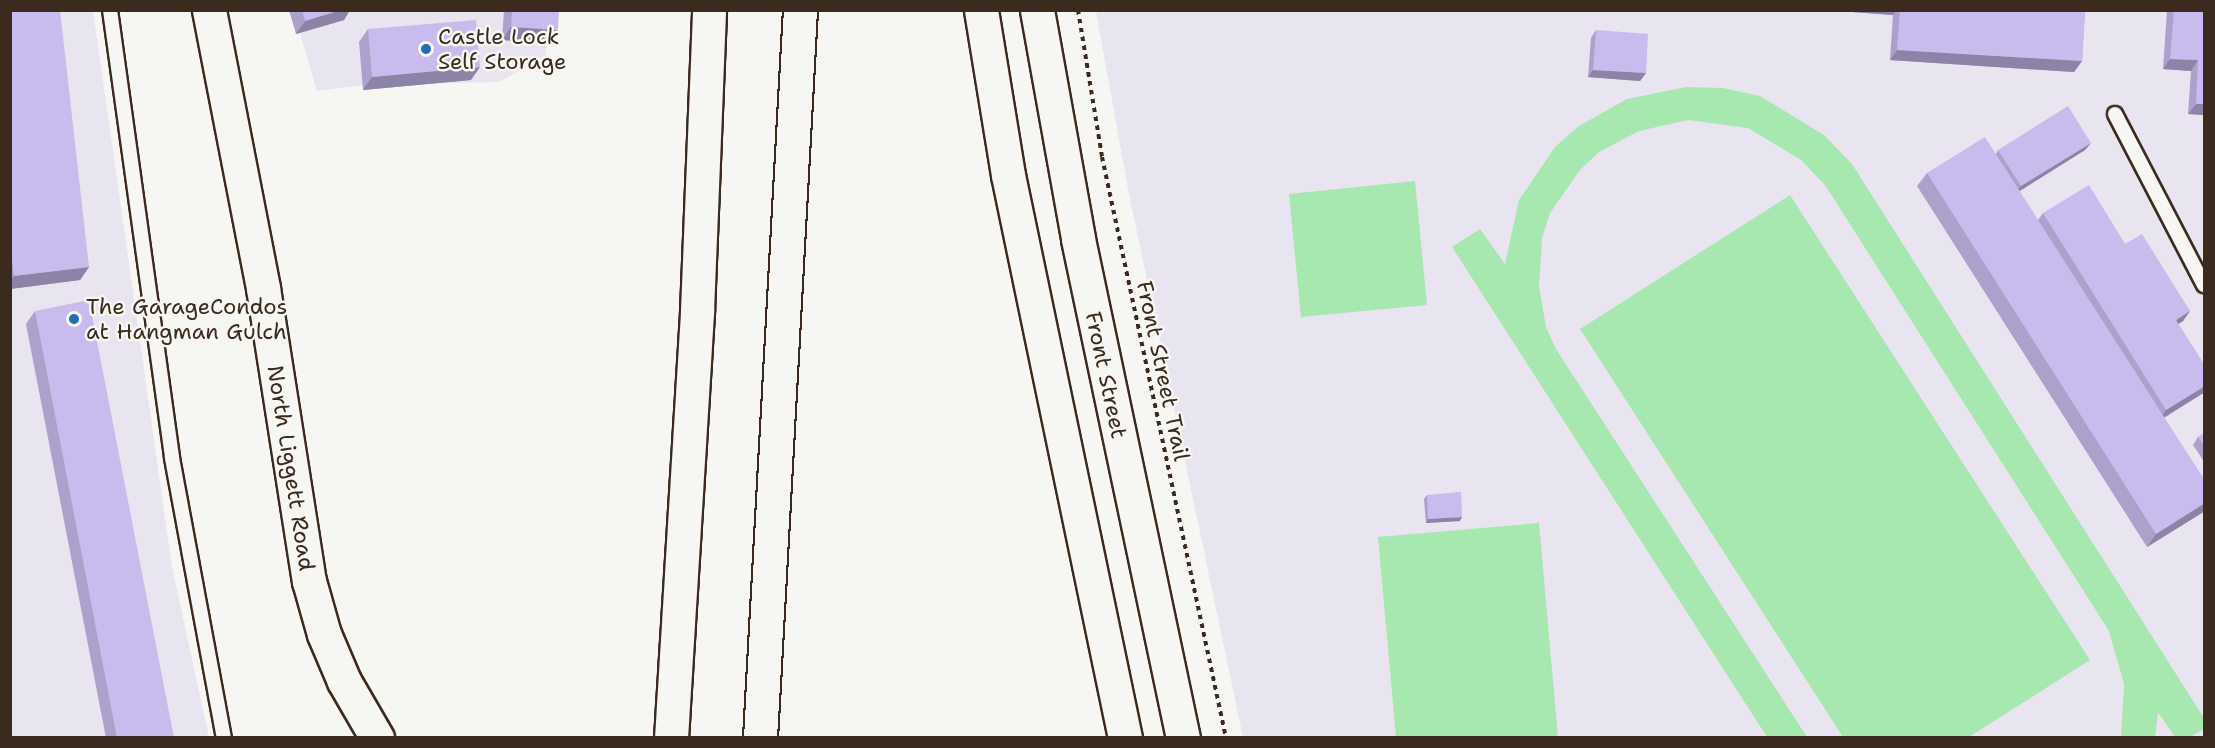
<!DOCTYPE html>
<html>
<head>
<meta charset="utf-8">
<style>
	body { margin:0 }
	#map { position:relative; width:2215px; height:748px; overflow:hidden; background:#f6f6f2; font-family:"Shantell Sans",sans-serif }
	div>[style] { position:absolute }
	.built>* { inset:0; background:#e8e4f0 }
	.green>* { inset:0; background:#a7e8b1 }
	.path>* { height:4px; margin-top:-2px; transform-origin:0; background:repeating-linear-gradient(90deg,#3b2a1e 0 4.5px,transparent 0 9px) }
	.roads { filter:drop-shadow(2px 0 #3b2a1e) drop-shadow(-2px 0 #3b2a1e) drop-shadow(0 2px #3b2a1e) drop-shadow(0 -2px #3b2a1e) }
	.lane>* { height:14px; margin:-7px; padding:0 7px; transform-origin:7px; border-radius:7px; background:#f6f6f2 }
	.secondary>* { height:33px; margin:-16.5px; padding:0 16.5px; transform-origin:16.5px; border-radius:16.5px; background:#f6f6f2 }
	.highway>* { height:33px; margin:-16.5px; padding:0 16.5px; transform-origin:16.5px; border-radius:16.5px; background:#f6f6f2 }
	.wall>* { inset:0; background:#ada1cc }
	.shaded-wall>* { inset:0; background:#8d83a6 }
	.building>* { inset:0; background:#c9bbed }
	.dots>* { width:16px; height:16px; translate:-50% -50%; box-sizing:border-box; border:3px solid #f6f6f2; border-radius:50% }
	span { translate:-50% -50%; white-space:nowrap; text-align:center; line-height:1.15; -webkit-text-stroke:5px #f6f6f2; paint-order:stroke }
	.poi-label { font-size:22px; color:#3b2a1e }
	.left { translate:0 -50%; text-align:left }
	.street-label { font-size:22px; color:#3b2a1e }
	.frame { position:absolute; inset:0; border:12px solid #3b2a1e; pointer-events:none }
</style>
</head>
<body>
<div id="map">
	<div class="built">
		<i style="clip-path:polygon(10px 11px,93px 11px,172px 567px,209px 737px,11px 737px)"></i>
		<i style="clip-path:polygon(289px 11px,551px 11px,545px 56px,499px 82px,362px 85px,317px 91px,300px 33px)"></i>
		<i style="clip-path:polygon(1096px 11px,2204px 11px,2204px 737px,1243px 737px,1128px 189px)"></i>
	</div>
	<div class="green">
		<i style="clip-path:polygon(1686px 87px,1723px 88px,1760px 96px,1824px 135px,1852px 164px,2204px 718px,2204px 729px,2190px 737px,2175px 737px,2158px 712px,2155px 737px,2121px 737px,2124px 684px,2109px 631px,1825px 185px,1801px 160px,1748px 128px,1688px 120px,1639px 131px,1599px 152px,1580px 170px,1550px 213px,1542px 238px,1539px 287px,1546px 327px,1556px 349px,1807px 737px,1767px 737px,1452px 247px,1480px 229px,1505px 264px,1519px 200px,1555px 147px,1579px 126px,1627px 99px)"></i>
		<i style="clip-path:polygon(1415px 181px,1427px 305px,1301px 317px,1289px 194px)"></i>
		<i style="clip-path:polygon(1790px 195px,2090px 660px,1969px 737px,1843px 737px,1580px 329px)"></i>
		<i style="clip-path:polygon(1539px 523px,1558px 737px,1396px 737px,1378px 537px)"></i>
	</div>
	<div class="path">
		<i style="left:1078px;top:10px;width:149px;rotate:80.7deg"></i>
		<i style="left:1102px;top:157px;width:594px;rotate:77.95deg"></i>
	</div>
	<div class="roads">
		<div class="lane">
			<i style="left:110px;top:10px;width:452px;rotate:82.1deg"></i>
			<i style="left:172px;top:458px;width:285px;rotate:79.5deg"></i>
			<i style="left:2115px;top:114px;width:193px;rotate:62.5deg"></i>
		</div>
		<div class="secondary">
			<i style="left:209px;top:10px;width:283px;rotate:79deg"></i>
			<i style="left:263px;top:288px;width:297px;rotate:81.1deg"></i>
			<i style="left:309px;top:581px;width:55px;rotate:74.2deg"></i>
			<i style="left:324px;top:634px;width:51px;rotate:66.9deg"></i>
			<i style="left:344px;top:681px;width:66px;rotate:59.9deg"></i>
			<i style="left:981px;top:10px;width:167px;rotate:80.7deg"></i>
			<i style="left:1008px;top:175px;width:575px;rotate:78.26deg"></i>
			<i style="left:1037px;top:10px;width:233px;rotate:79.8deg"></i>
			<i style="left:1078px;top:239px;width:510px;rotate:78.12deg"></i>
		</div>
		<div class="highway">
			<i style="left:671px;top:738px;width:428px;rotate:-86.5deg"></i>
			<i style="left:697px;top:311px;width:301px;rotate:-87.7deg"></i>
			<i style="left:760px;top:738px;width:729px;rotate:-86.86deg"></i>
		</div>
	</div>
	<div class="wall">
		<i style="clip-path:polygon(10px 10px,89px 267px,80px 280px,10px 289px)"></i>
		<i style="clip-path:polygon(289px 10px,350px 10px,344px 20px,296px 34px)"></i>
		<i style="clip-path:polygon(504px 10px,559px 10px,549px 43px,502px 40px)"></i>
		<i style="clip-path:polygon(1825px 10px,2085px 10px,2082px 61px,2074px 72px,1890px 60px,1893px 15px)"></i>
		<i style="clip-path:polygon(2167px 10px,2205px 10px,2205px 115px,2188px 114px,2191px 71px,2163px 69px)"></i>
		<i style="clip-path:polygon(368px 29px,471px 80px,363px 90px,359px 42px)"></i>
		<i style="clip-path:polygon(1596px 30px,1646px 73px,1640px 81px,1588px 77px,1591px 38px)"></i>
		<i style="clip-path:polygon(2091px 143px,2085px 150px,2019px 191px,2038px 220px,2043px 213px,2125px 244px,2190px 311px,2183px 321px,2178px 324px,2205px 366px,2205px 392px,2164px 418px,2205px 481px,2205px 511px,2147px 547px,1917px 186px,1927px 173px,1996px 154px,1998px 150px)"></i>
		<i style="clip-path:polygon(35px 311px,174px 738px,106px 738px,26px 324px)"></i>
		<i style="clip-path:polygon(2205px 433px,2205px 463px,2193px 445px,2198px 437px)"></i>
		<i style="clip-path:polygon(1427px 495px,1460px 521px,1426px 523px,1424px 499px)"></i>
	</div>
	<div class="shaded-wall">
		<i style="clip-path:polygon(341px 10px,350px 10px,344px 20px,296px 34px,305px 21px)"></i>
		<i style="clip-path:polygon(1825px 10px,1896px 10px,1893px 15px)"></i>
		<i style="clip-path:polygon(511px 27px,558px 30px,549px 43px,502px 40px)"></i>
		<i style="clip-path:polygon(1897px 50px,2082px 61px,2074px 72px,1890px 60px)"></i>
		<i style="clip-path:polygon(2170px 59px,2198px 60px,2191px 71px,2163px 69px)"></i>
		<i style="clip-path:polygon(480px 67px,471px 80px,363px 90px,372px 77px)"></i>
		<i style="clip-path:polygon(1593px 70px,1646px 73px,1640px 81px,1588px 77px)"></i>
		<i style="clip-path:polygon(2196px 104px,2205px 104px,2205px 115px,2188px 114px)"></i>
		<i style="clip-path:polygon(2091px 143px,2085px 150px,2015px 194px,2021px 186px)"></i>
		<i style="clip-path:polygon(89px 267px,80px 280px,10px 289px,10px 281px,14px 276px)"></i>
		<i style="clip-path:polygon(2190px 311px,2183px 321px,2168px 331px,2176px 320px)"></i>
		<i style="clip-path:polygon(2205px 386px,2205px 392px,2158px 421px,2166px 410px)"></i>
		<i style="clip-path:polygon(2205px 503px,2205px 511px,2147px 547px,2156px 534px)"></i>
		<i style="clip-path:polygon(1462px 517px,1460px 521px,1426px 523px,1428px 519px)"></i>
	</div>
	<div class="building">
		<i style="clip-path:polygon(10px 10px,60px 10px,89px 267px,14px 276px,10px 243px)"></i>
		<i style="clip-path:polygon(302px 10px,341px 10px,305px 21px)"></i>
		<i style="clip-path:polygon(512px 10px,559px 10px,558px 30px,511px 27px)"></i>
		<i style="clip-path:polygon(1900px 10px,2085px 10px,2082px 61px,1897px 50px)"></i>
		<i style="clip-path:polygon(2174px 10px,2205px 10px,2205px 104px,2196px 104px,2198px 60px,2170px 59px)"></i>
		<i style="clip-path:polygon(476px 20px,480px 67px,372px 77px,368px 29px)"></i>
		<i style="clip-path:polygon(1596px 30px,1648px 34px,1646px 73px,1593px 70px)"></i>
		<i style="clip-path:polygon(2068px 106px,2091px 143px,2021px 186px,1998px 150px)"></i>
		<i style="clip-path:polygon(1985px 137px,2205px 481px,2205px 503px,2156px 534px,1927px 173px)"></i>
		<i style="clip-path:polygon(2089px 185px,2125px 244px,2142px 234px,2190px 311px,2176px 320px,2205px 366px,2205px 386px,2166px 410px,2043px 213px)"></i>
		<i style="clip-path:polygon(89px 300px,174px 738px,117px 738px,35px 311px)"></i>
		<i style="clip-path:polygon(2205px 433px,2205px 447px,2198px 437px)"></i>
		<i style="clip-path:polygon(1461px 492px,1462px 517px,1428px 519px,1427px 495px)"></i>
	</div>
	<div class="dots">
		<i style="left:426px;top:49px;background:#1f6fb2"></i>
		<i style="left:74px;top:319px;background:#1f6fb2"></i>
	</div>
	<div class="poi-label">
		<span class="left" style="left:438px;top:49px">Castle Lock<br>Self Storage</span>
		<span class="left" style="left:86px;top:319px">The GarageCondos<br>at Hangman Gulch</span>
	</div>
	<div class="street-label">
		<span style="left:1163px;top:371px;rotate:78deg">Front Street Trail</span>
		<span style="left:1106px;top:375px;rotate:78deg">Front Street</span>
		<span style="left:291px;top:468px;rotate:81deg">North Liggett Road</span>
	</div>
	<div class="frame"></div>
</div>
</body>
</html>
